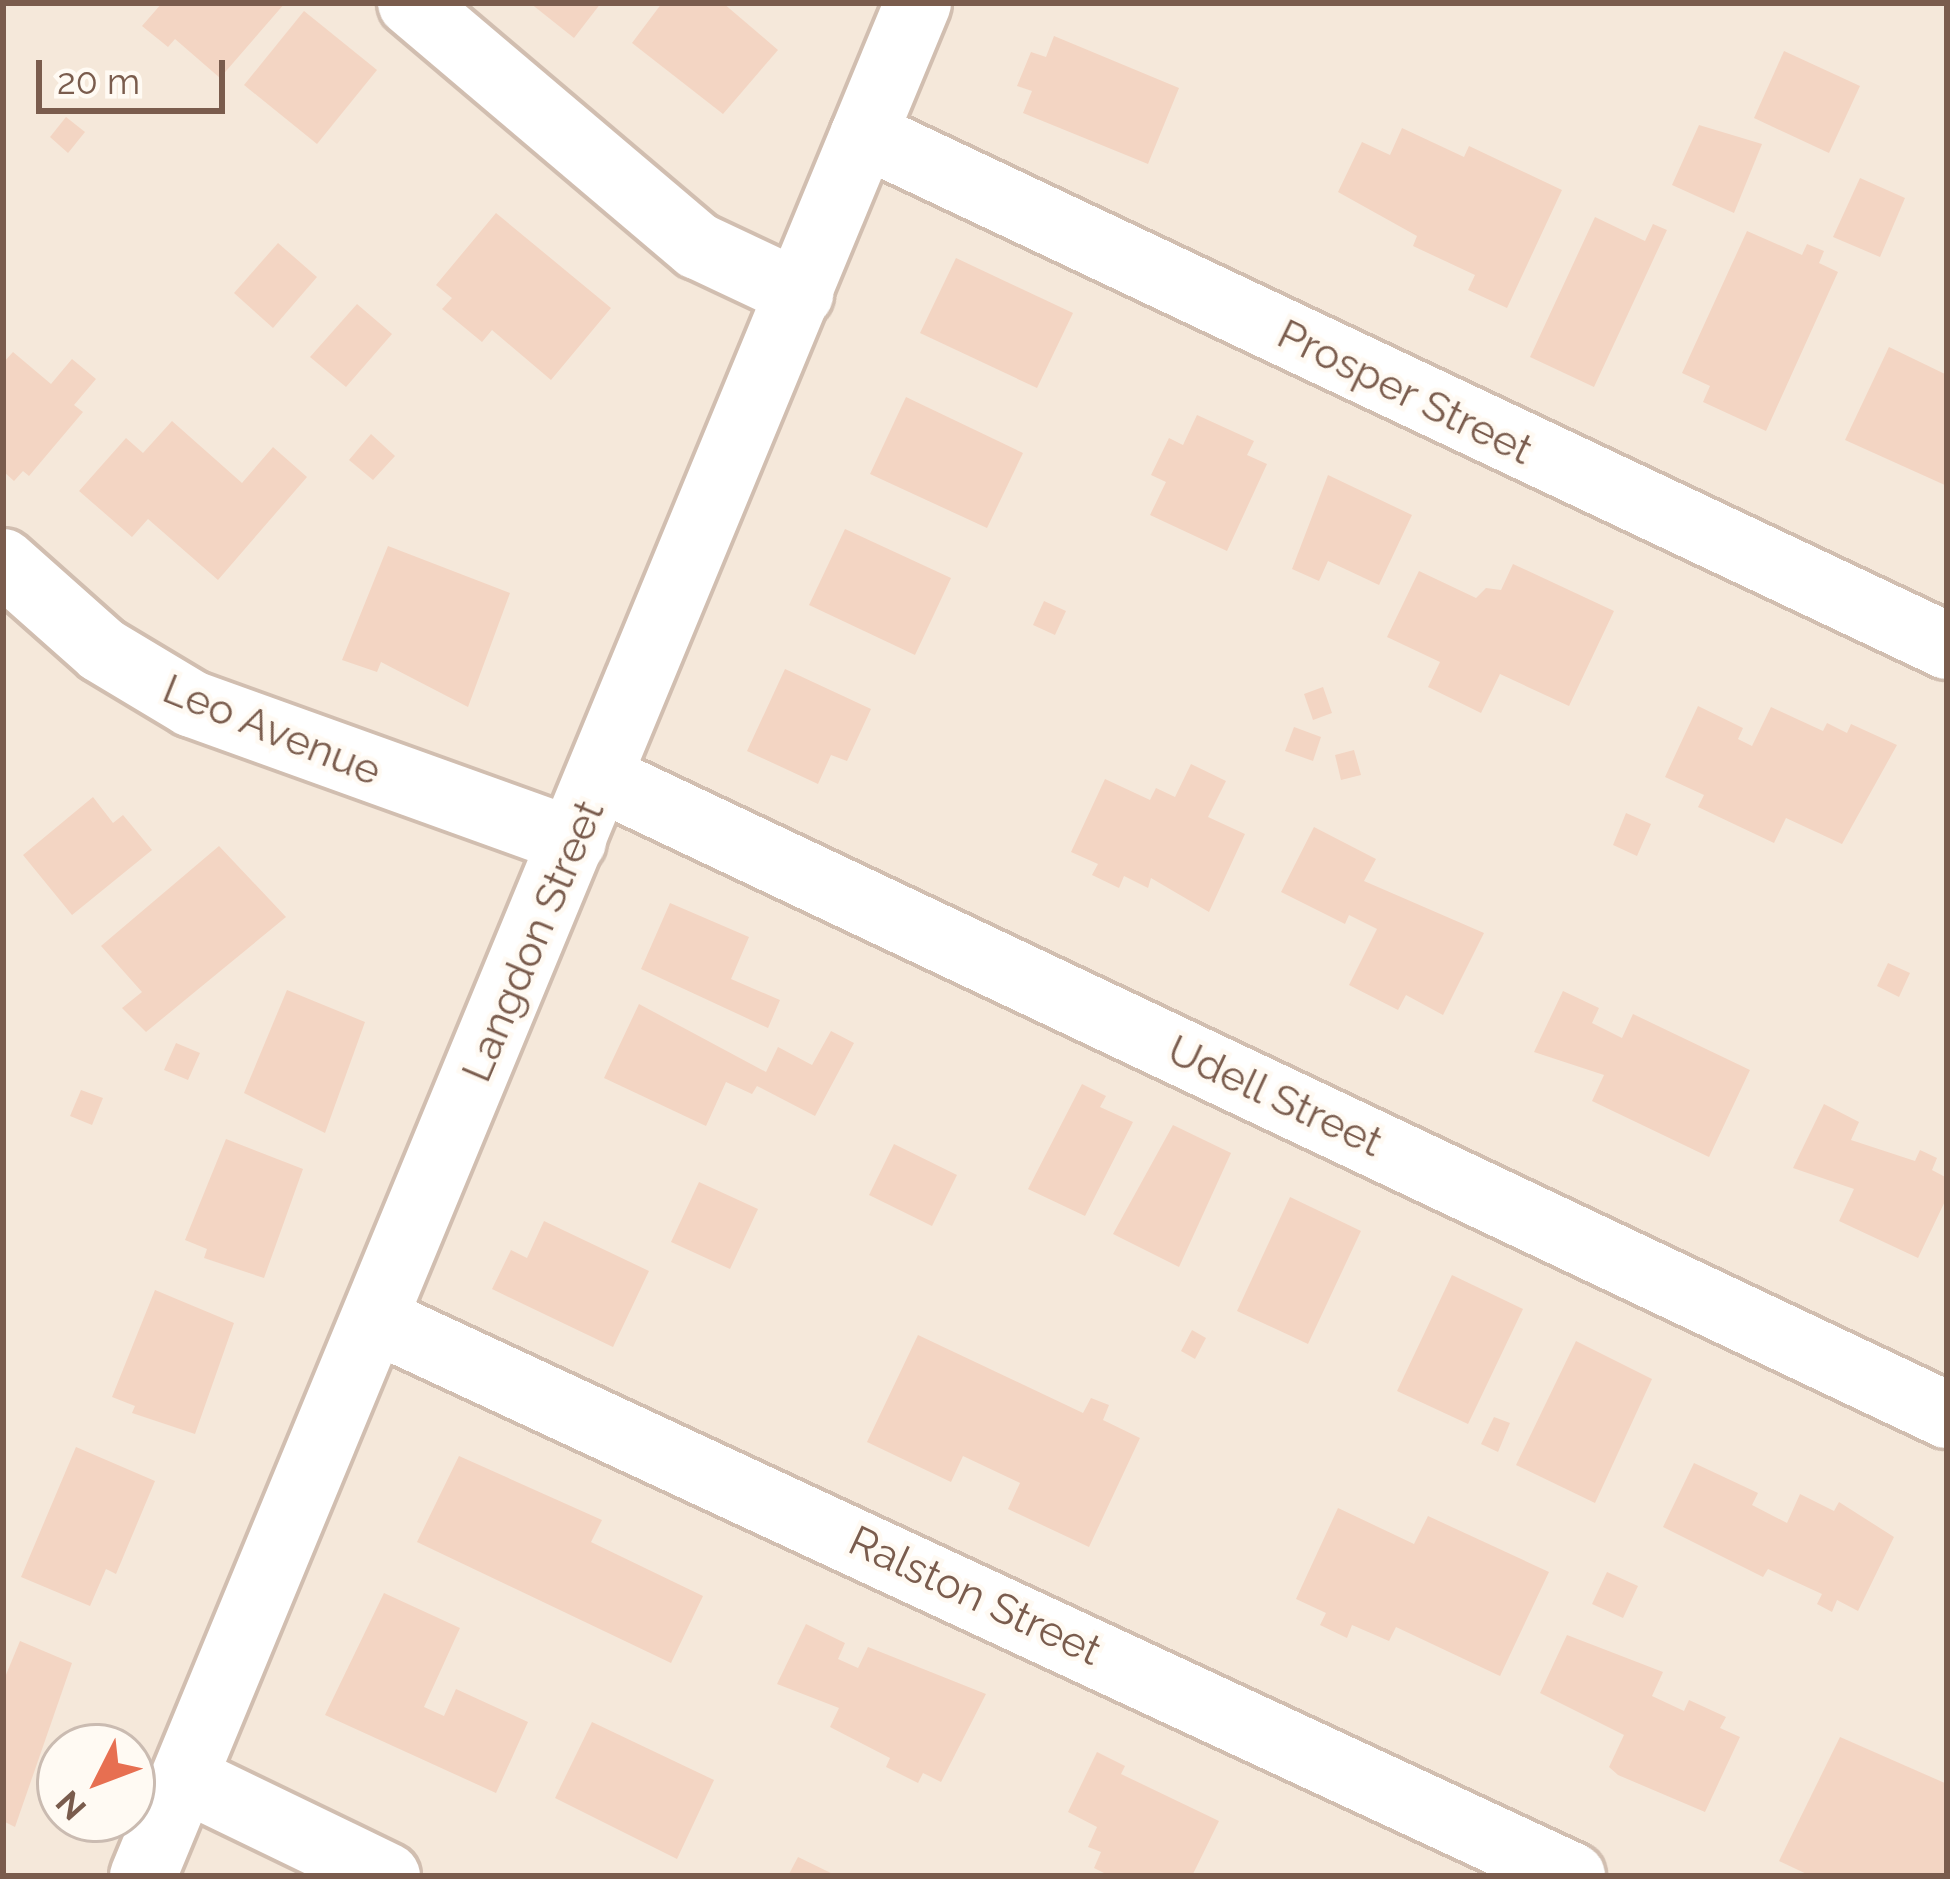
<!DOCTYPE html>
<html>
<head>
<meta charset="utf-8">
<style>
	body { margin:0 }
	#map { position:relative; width:1950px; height:1879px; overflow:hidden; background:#fdf6ec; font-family:Raleway,sans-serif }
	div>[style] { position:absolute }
	.residential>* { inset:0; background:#f5e8da }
	.building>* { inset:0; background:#f3d5c3 }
	.roads { filter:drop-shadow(3px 0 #d1beb0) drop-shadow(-3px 0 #d1beb0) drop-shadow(0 3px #d1beb0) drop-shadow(0 -3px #d1beb0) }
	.minor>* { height:66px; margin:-33px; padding:0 33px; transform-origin:33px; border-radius:33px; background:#fff }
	span { translate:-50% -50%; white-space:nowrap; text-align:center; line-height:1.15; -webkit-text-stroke:9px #fffaf3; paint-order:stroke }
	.street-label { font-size:42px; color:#7a5c4d }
	.frame { position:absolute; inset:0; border:6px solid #7a5c4d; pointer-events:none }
	.north { position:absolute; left:36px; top:1723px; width:120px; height:120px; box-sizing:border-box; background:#fffaf3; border:3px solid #cabbb1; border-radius:50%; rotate:228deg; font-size:33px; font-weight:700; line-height:48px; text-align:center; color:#7a5c4d }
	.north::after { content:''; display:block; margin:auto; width:42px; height:54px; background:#e76f51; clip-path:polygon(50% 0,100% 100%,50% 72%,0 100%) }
	.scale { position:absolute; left:36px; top:60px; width:189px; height:54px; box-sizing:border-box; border:6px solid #7a5c4d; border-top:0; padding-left:15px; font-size:36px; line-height:42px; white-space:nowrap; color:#7a5c4d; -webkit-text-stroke:9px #fffaf3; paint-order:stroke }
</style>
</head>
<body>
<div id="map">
	<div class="residential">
		<i style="clip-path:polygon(evenodd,3px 3px,1947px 3px,1947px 1876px,3px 1876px,3px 3px,60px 1747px,132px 1747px,132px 1819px,60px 1819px,60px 1747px)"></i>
	</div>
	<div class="building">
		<i style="clip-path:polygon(162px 3px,285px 3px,220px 78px,175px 39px,168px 47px,142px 26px)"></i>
		<i style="clip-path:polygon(530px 3px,601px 3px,574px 38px)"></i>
		<i style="clip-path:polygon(662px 3px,723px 3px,778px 50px,723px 114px,632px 43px)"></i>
		<i style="clip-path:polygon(304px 11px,377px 70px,317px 144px,244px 85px)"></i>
		<i style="clip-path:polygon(1054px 36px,1179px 88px,1148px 164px,1023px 113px,1032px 91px,1017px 86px,1031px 52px,1046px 57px)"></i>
		<i style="clip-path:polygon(1784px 51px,1860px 86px,1829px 153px,1754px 118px)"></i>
		<i style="clip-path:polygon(66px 117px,85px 132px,68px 153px,50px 137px)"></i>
		<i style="clip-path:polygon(1699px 125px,1762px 144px,1734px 213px,1672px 185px)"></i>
		<i style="clip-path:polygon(1402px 128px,1464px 157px,1469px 146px,1562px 190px,1507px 308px,1468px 290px,1475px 275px,1413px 246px,1417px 236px,1338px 192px,1362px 142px,1390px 155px)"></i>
		<i style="clip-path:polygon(1860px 178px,1905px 198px,1880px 257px,1833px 237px)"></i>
		<i style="clip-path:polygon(496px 213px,611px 308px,551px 380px,492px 330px,482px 342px,442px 309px,452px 298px,436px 285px)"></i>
		<i style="clip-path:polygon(1595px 217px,1645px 241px,1653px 224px,1667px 230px,1594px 387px,1530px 357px)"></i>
		<i style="clip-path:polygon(1747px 231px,1802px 255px,1807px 244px,1824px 251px,1819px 263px,1838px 272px,1766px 431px,1703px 402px,1710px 386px,1682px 373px)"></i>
		<i style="clip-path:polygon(278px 243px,317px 277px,273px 328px,234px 293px)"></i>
		<i style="clip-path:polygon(956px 258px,1073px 313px,1037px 388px,920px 333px)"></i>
		<i style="clip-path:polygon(357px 304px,392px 334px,346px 387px,310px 357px)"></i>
		<i style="clip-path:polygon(1889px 347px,1947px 375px,1947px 486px,1845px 440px)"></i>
		<i style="clip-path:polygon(13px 352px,51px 384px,72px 359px,96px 379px,74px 405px,83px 412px,29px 476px,23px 471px,14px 481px,3px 471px,3px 363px)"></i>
		<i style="clip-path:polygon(906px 397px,1023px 453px,987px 528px,870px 474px)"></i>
		<i style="clip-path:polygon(1197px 415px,1254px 441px,1247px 455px,1267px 464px,1227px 551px,1150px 515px,1166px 482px,1151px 475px,1169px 438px,1183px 445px)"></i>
		<i style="clip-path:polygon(172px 421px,242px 483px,273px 447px,307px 477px,218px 580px,148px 519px,132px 537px,79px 491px,126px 438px,143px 453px)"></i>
		<i style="clip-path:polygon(371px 434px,395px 456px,373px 480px,349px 460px)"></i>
		<i style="clip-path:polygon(1328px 475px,1412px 515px,1379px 585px,1328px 561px,1319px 581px,1292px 569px)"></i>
		<i style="clip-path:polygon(845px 529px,951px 578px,915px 655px,809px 605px)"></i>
		<i style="clip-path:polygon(388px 546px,510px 593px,468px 707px,381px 662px,377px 672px,342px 660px)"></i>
		<i style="clip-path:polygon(1513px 564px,1614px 611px,1569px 706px,1500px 674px,1481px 713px,1428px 687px,1440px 662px,1387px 637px,1419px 571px,1476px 598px,1486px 588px,1501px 590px)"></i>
		<i style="clip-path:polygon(1044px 601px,1066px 611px,1055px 635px,1033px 625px)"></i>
		<i style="clip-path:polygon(785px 669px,871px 709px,847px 761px,831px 755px,818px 784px,747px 751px)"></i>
		<i style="clip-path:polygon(1323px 687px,1332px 713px,1313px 720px,1304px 694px)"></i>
		<i style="clip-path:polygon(1698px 706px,1743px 728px,1738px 739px,1752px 746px,1771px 707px,1823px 731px,1827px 723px,1847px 733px,1851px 724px,1897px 745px,1842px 844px,1786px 818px,1774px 843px,1698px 807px,1704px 795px,1665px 777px)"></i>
		<i style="clip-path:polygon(1294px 727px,1321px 737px,1313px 761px,1285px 751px)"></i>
		<i style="clip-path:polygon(1354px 750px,1361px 775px,1341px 780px,1335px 755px)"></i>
		<i style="clip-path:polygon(1191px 764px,1226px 781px,1208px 817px,1245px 834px,1209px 912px,1151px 878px,1148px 888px,1124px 876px,1119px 888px,1092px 875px,1098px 864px,1071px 852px,1105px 779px,1150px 800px,1156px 788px,1175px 797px)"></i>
		<i style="clip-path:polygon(93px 797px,113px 823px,123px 815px,152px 850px,72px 915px,23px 855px)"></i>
		<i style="clip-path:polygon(1626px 813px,1651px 824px,1637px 856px,1613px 845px)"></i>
		<i style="clip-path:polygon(1314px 827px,1376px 859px,1364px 881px,1484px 933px,1443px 1015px,1406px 995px,1398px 1010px,1349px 985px,1377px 929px,1349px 915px,1345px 924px,1281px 892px)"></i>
		<i style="clip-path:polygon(219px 846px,286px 917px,146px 1032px,122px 1008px,142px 992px,101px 946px)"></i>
		<i style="clip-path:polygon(670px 903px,749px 937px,731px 979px,780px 1000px,768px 1028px,641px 969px)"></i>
		<i style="clip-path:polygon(1888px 963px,1910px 973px,1899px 997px,1877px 986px)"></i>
		<i style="clip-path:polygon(287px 990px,365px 1022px,325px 1133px,244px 1093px)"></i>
		<i style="clip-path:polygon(1563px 991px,1599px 1008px,1592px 1023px,1622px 1038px,1633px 1014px,1750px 1070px,1709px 1157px,1592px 1101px,1604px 1075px,1534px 1052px)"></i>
		<i style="clip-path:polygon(639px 1004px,766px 1072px,778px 1047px,812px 1065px,831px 1031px,854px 1043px,815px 1116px,757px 1086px,752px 1094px,726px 1082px,706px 1126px,604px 1078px)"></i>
		<i style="clip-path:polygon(176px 1043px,200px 1053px,188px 1080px,164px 1070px)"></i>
		<i style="clip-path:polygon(1082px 1084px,1106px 1096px,1100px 1107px,1133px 1122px,1085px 1216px,1028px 1189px)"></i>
		<i style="clip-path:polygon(81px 1090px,103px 1098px,92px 1125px,70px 1116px)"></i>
		<i style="clip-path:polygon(1824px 1104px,1859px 1122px,1851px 1140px,1915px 1161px,1920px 1150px,1937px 1158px,1932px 1170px,1947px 1178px,1947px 1197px,1918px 1258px,1839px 1221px,1854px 1189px,1793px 1168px)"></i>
		<i style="clip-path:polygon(1173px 1125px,1231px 1153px,1179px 1267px,1113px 1234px)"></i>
		<i style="clip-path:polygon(226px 1139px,303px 1169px,264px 1278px,204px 1258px,207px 1249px,185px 1240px)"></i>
		<i style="clip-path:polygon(894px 1144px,957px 1175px,932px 1226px,869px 1195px)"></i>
		<i style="clip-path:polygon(699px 1182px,758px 1209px,730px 1269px,671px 1242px)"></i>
		<i style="clip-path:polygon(1290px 1197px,1361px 1231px,1308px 1344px,1237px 1311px)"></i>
		<i style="clip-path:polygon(544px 1221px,649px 1271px,613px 1347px,492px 1289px,511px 1250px,527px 1258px)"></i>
		<i style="clip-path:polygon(1452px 1275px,1523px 1309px,1468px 1424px,1397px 1391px)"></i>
		<i style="clip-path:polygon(155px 1290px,234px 1323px,195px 1434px,132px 1413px,135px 1406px,112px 1397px)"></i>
		<i style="clip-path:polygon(1192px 1330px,1206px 1338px,1195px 1359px,1181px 1351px)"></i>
		<i style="clip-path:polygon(918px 1335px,1083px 1413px,1091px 1398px,1109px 1405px,1103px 1420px,1140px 1438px,1089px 1547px,1008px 1509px,1020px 1483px,963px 1456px,951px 1482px,867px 1442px)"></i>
		<i style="clip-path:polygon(1576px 1341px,1652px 1379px,1595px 1503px,1516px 1465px)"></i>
		<i style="clip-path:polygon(1494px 1417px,1510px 1423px,1498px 1452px,1481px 1444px)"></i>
		<i style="clip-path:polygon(76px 1447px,155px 1481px,116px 1574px,106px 1569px,90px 1606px,21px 1577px)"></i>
		<i style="clip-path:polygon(459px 1456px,602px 1520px,591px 1542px,703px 1596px,671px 1663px,417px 1542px)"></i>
		<i style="clip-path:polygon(1694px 1463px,1758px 1493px,1752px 1505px,1787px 1523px,1800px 1494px,1834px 1511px,1839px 1502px,1894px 1537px,1858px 1611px,1837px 1600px,1832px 1612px,1817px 1604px,1822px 1594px,1768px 1569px,1763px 1577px,1663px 1527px)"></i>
		<i style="clip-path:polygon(1338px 1508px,1414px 1544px,1428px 1516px,1549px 1572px,1500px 1676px,1396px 1627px,1389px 1641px,1352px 1625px,1347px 1638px,1320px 1625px,1326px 1613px,1296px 1599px)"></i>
		<i style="clip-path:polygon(1607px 1572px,1638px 1586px,1623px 1618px,1592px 1604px)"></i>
		<i style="clip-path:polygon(384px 1593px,460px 1628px,424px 1707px,444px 1716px,456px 1689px,528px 1722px,496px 1793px,325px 1715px)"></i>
		<i style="clip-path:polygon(806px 1624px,845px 1643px,838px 1659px,858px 1668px,868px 1647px,986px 1694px,941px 1782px,923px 1773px,918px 1783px,886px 1767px,890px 1758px,830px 1727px,839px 1708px,777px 1684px)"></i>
		<i style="clip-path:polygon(1567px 1635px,1663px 1672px,1652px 1696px,1684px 1711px,1689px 1700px,1726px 1717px,1720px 1728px,1740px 1737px,1705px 1812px,1618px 1775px,1609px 1767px,1624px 1735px,1540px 1693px)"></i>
		<i style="clip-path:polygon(20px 1641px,72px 1663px,15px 1827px,3px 1821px,3px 1682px)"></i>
		<i style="clip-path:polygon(592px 1722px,714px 1780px,677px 1859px,555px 1798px)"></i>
		<i style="clip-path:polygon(1840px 1737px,1947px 1784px,1947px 1876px,1811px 1876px,1779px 1861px)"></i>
		<i style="clip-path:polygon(1097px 1752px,1125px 1766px,1121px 1774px,1219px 1821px,1192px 1876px,1110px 1876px,1094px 1868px,1101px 1852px,1088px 1847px,1097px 1827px,1068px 1812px)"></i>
		<i style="clip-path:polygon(798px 1857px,837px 1876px,788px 1876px)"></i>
	</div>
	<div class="roads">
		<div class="minor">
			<i style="left:411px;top:3px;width:376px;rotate:40.3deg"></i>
			<i style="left:698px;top:246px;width:113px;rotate:25.2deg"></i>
			<i style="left:864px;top:134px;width:1198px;rotate:25.3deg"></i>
			<i style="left:3px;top:562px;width:132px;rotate:41.6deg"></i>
			<i style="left:102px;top:650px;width:105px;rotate:31deg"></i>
			<i style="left:192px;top:704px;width:405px;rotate:19.8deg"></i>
			<i style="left:601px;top:778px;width:1489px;rotate:25.33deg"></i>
			<i style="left:376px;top:1320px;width:1319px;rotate:24.93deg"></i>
			<i style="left:188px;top:1780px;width:221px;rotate:25.8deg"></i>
			<i style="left:143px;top:1876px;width:2027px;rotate:-67.52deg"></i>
		</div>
	</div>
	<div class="street-label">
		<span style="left:1405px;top:392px;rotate:26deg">Prosper Street</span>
		<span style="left:272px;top:730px;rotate:22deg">Leo Avenue</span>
		<span style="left:533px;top:941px;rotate:-67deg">Langdon Street</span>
		<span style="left:1275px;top:1096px;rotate:25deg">Udell Street</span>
		<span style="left:975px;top:1596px;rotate:25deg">Ralston Street</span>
	</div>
	<div class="frame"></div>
	<div class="north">N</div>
	<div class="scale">20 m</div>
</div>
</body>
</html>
